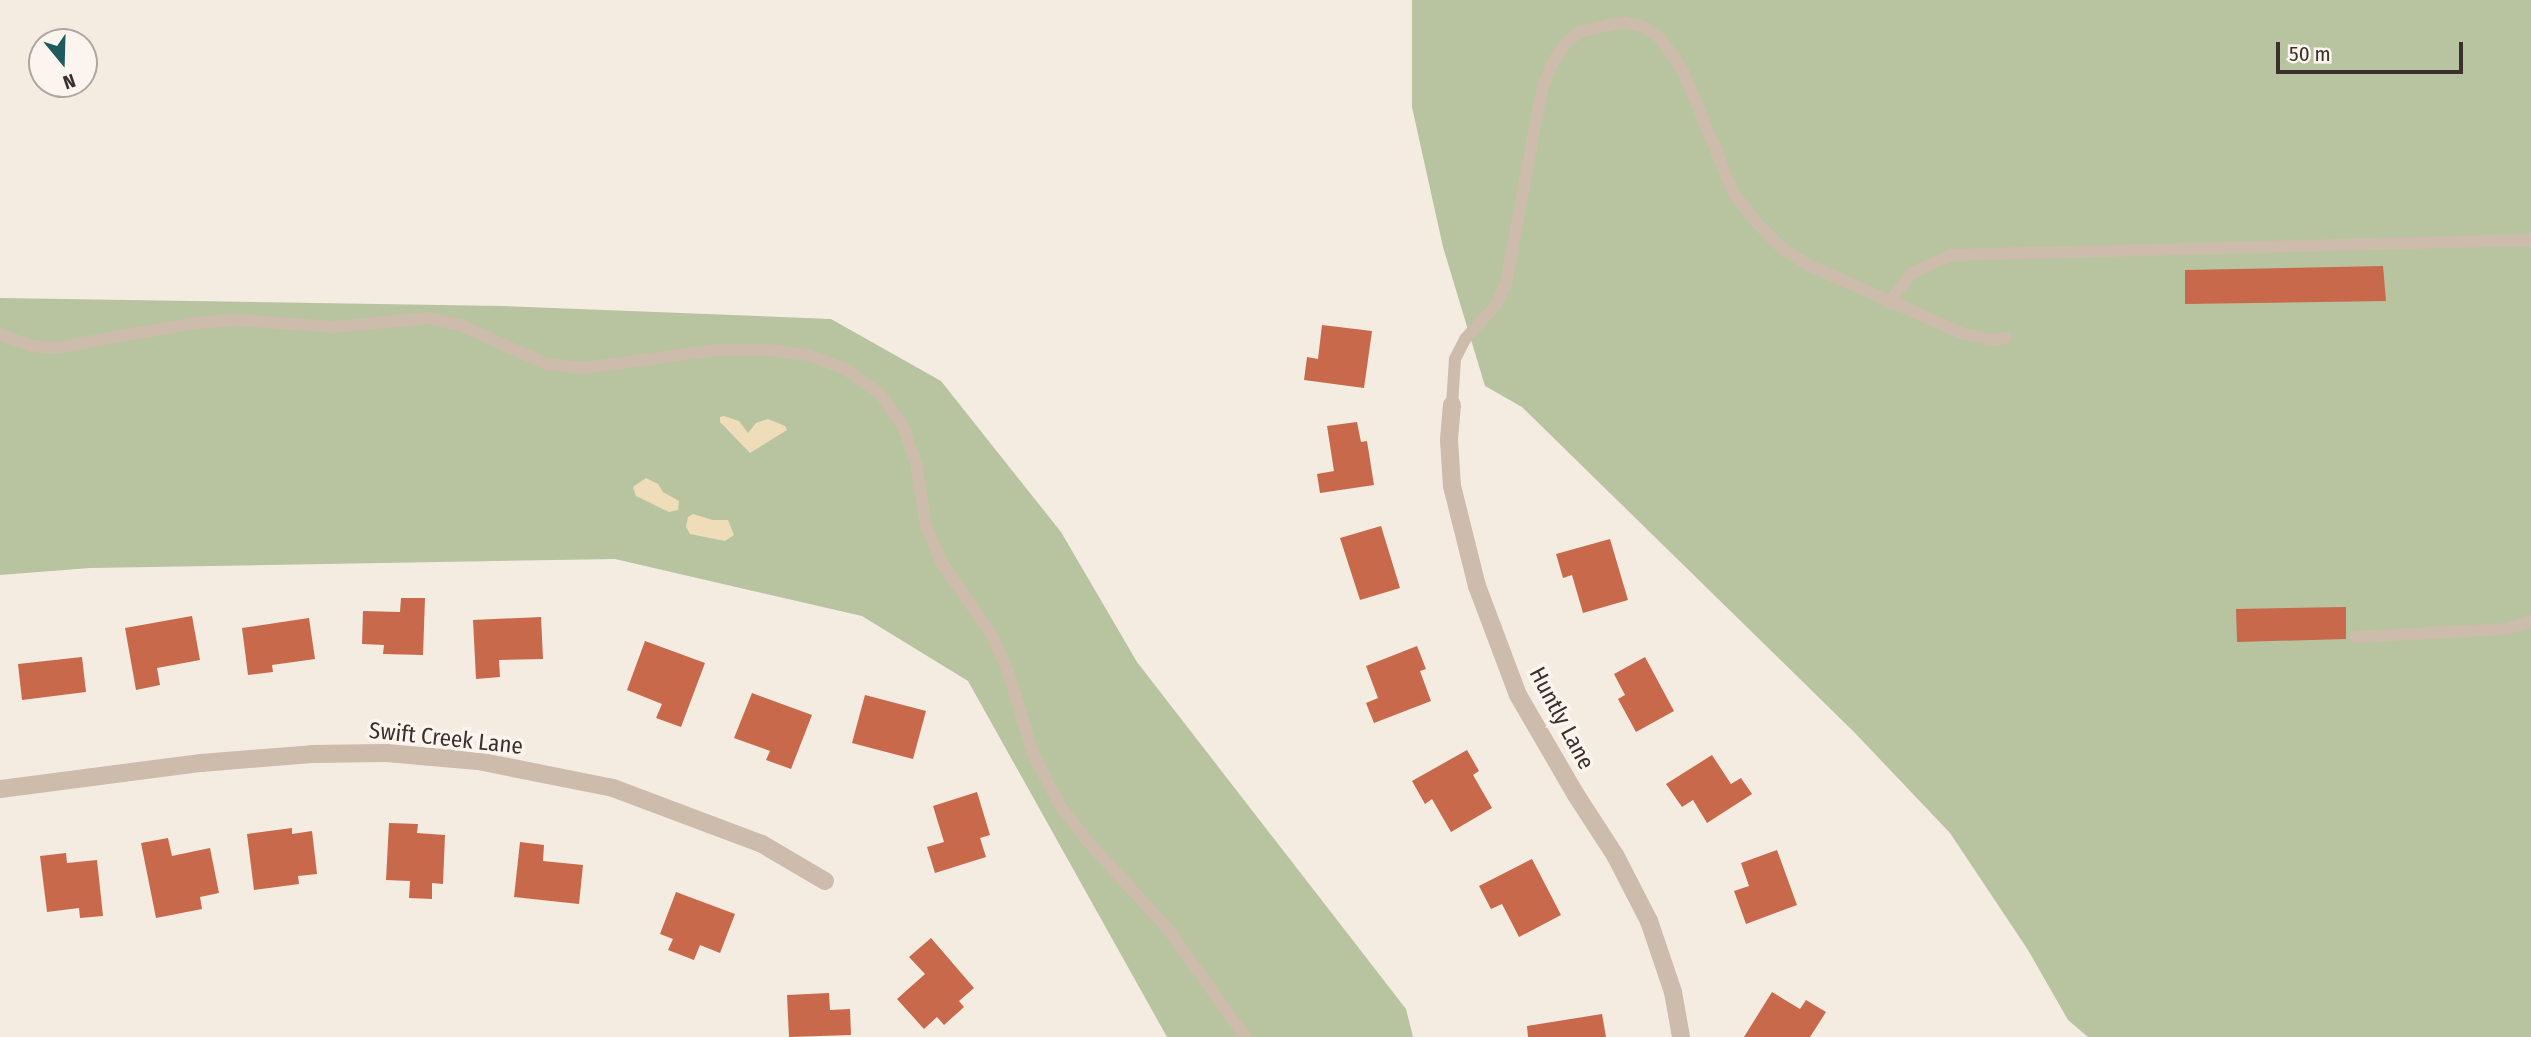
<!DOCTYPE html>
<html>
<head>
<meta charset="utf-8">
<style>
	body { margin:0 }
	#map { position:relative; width:2531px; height:1037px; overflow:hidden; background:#f4ebe1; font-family:"Fira Sans Condensed",sans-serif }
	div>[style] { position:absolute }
	.green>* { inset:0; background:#b8c4a0 }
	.sand>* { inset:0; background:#efdcb8 }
	.building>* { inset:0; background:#c8694b }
	.lane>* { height:12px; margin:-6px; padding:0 6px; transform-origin:6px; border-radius:6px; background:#cdbbac }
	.street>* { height:18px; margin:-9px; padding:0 9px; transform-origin:9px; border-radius:9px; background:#cdbbac }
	span { translate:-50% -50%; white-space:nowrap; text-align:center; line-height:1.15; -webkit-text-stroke:7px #fbf5ee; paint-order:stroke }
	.street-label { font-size:23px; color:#3b302b }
	.north { position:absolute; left:28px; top:28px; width:70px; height:70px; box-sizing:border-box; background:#fbf5ee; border:2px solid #aea6a0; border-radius:50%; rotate:161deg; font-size:19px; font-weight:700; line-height:28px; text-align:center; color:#3b302b }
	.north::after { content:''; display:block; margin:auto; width:24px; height:32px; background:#1f5a5e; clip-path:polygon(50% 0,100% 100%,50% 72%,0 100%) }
	.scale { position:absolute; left:2276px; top:42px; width:187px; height:32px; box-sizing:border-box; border:4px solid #3b302b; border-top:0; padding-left:9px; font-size:21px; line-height:24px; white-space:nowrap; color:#3b302b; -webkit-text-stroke:5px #fbf5ee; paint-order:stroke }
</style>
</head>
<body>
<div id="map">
	<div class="green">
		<i style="clip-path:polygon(1412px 0,2531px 0,2531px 1037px,2088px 1037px,2068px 1020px,2028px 950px,1950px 833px,1855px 733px,1522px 407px,1485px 386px,1443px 247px,1412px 107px)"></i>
		<i style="clip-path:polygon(0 298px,502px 306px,831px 319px,941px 381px,1061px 532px,1137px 662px,1406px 1009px,1413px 1037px,1167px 1037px,968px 681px,862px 616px,615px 559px,90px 568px,0 575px)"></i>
	</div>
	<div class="sand">
		<i style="clip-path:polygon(724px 416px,739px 421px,748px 433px,756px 423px,768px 419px,785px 426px,787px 430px,750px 453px,720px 422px,720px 417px)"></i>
		<i style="clip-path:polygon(646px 478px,658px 484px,663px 492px,679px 501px,678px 510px,669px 512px,636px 496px,633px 487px)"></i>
		<i style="clip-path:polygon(693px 514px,713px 520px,728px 520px,734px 535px,725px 541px,690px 534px,686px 527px,688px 517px)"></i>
	</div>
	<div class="building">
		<i style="clip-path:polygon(2383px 266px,2386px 301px,2185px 304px,2185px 270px)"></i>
		<i style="clip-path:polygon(1322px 325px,1372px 331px,1364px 388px,1304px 380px,1307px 357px,1318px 359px)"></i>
		<i style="clip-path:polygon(1357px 422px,1361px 442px,1367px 441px,1374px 485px,1320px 493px,1317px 474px,1334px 471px,1327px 426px)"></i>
		<i style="clip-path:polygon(1381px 526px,1400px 588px,1360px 600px,1340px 538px)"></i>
		<i style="clip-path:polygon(1610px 539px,1628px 600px,1583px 613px,1572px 575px,1563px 578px,1556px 554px)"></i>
		<i style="clip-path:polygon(401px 598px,425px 598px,423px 655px,383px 654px,384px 645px,362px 644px,363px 611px,400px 612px)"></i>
		<i style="clip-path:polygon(2346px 607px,2346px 639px,2237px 642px,2236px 609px)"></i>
		<i style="clip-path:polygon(192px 616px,200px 660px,157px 668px,160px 685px,136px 690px,125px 628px)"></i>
		<i style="clip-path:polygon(541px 617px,543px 659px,499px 660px,500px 677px,476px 679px,473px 620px)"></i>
		<i style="clip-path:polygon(309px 618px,315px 659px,272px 665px,273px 672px,248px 675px,242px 628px)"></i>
		<i style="clip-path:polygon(645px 641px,705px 663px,681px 727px,656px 718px,662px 704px,627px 690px)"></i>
		<i style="clip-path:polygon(1417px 646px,1426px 669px,1420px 671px,1431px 701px,1374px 723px,1366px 703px,1378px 698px,1366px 666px)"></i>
		<i style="clip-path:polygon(82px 657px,86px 692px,22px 700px,18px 664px)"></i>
		<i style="clip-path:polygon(1645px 657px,1674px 711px,1636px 732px,1618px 699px,1625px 695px,1614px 674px)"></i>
		<i style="clip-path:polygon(752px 693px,812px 715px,791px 769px,766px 760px,770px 751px,734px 738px)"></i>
		<i style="clip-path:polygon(865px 695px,926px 711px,913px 759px,852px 743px)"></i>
		<i style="clip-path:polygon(1467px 750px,1479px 771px,1473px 775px,1492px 808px,1451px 832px,1432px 799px,1425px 804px,1412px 781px)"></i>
		<i style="clip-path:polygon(1712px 755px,1731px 784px,1741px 778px,1752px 794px,1707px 823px,1693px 800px,1682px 807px,1666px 784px)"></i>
		<i style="clip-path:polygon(977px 792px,990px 835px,980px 838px,986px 857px,935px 873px,927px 847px,944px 842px,933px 806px)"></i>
		<i style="clip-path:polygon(389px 823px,418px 824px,417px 833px,445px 835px,443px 884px,432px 883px,432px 899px,409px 898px,410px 881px,386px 880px)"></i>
		<i style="clip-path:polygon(292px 828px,292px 834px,312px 831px,317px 874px,298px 876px,299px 884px,254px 890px,247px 834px)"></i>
		<i style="clip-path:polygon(168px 838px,172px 856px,210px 848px,219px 893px,200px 897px,202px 909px,156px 918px,141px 843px)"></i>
		<i style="clip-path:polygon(520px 842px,544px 845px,543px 861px,583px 865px,579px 904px,514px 897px)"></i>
		<i style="clip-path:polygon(1777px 850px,1797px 905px,1746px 924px,1734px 891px,1749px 886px,1741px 863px)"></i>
		<i style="clip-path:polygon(66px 853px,67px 863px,97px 860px,103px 916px,80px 918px,79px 908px,47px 912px,40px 856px)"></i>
		<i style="clip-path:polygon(1532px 859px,1561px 915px,1519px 937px,1502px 904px,1491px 909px,1479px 886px)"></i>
		<i style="clip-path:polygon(676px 892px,735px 914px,720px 953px,700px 945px,694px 960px,668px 950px,673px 939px,660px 934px)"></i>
		<i style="clip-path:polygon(931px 938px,974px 988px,959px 1001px,964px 1007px,944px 1025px,937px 1017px,924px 1029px,897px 999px,925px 974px,909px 957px)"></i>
		<i style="clip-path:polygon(1772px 992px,1800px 1009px,1806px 1000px,1826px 1012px,1810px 1037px,1744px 1037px)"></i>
		<i style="clip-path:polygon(829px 993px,830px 1010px,850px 1009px,851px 1035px,789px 1037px,787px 995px)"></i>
		<i style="clip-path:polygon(1602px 1014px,1606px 1037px,1528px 1037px,1527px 1026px)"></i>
	</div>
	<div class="lane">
		<i style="left:1889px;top:303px;width:38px;rotate:-53deg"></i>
		<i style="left:1912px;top:273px;width:43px;rotate:-24.8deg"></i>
		<i style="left:1951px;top:255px;width:580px;rotate:-1.48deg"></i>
		<i style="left:0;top:334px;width:34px;rotate:21deg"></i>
		<i style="left:32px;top:346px;width:22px;rotate:5deg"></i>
		<i style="left:54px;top:348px;width:142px;rotate:-10.1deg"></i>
		<i style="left:194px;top:323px;width:44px;rotate:-3.9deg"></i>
		<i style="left:238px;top:320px;width:96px;rotate:4.2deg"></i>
		<i style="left:334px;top:327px;width:95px;rotate:-5.4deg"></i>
		<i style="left:429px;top:318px;width:32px;rotate:13deg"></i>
		<i style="left:460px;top:325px;width:94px;rotate:24.4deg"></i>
		<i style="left:546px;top:364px;width:38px;rotate:6deg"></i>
		<i style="left:584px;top:368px;width:132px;rotate:-7.8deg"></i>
		<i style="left:715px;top:350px;width:53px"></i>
		<i style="left:768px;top:350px;width:40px;rotate:7.1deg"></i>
		<i style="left:808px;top:355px;width:40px;rotate:21deg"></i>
		<i style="left:845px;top:369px;width:42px;rotate:35.2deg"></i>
		<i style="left:879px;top:393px;width:41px;rotate:54deg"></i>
		<i style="left:903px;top:426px;width:39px;rotate:71deg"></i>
		<i style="left:916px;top:463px;width:64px;rotate:81deg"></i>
		<i style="left:926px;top:526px;width:39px;rotate:67deg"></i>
		<i style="left:941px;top:562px;width:88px;rotate:55.2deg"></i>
		<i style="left:991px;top:634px;width:41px;rotate:65.3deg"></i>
		<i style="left:1008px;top:671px;width:87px;rotate:73.2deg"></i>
		<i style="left:1033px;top:754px;width:56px;rotate:62.5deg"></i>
		<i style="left:1059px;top:804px;width:49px;rotate:52.4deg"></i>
		<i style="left:1089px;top:843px;width:117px;rotate:47.4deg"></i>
		<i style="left:1168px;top:929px;width:133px;rotate:54.5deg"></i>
		<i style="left:1452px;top:405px;width:46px;rotate:-86.3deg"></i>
		<i style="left:1455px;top:359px;width:22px;rotate:-63deg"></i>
		<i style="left:1465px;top:339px;width:46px;rotate:-47.6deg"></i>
		<i style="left:1496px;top:305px;width:23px;rotate:-65deg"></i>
		<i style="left:1506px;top:284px;width:167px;rotate:-79.6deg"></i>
		<i style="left:1536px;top:120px;width:38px;rotate:-78deg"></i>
		<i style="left:1544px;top:83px;width:25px;rotate:-67deg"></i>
		<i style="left:1554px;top:60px;width:24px;rotate:-54deg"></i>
		<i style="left:1568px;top:41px;width:15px;rotate:-37deg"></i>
		<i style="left:1580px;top:32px;width:44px;rotate:-13.1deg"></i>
		<i style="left:1623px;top:22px;width:22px;rotate:13deg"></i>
		<i style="left:1644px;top:27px;width:21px;rotate:35deg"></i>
		<i style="left:1661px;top:39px;width:39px;rotate:55deg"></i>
		<i style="left:1683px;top:71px;width:133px;rotate:67.5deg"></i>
		<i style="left:1734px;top:194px;width:33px;rotate:52deg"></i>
		<i style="left:1754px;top:220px;width:41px;rotate:45deg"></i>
		<i style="left:1783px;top:249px;width:30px;rotate:33deg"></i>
		<i style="left:1808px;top:265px;width:171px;rotate:23.9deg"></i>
		<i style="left:1964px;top:334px;width:30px;rotate:12deg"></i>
		<i style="left:1993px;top:340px;width:13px;rotate:-9deg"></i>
		<i style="left:2356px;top:637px;width:150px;rotate:-3.1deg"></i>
		<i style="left:2506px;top:629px;width:26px;rotate:-18deg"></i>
	</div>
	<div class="street">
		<i style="left:1452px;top:405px;width:35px;rotate:95deg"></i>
		<i style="left:1449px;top:440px;width:46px;rotate:86.3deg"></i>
		<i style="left:1452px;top:486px;width:103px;rotate:76deg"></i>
		<i style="left:1477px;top:586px;width:116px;rotate:69.4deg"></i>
		<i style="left:1518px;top:695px;width:116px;rotate:59.9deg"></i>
		<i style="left:1576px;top:795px;width:72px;rotate:57deg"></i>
		<i style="left:1615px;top:855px;width:74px;rotate:62.7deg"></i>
		<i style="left:1649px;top:921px;width:75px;rotate:71.3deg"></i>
		<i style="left:1673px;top:992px;width:46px;rotate:79.9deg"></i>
		<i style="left:0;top:789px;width:203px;rotate:-7.4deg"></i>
		<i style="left:201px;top:763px;width:111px;rotate:-4.6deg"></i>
		<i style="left:312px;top:754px;width:74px;rotate:-0.8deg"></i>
		<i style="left:386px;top:753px;width:92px;rotate:5deg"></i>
		<i style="left:478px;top:761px;width:138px;rotate:11.3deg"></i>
		<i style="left:613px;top:788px;width:159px;rotate:20.6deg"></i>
		<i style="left:762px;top:844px;width:73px;rotate:30.4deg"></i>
	</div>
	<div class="street-label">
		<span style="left:1562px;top:718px;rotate:62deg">Huntly Lane</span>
		<span style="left:446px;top:738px;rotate:6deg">Swift Creek Lane</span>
	</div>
	<div class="north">N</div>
	<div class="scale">50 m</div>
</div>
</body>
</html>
